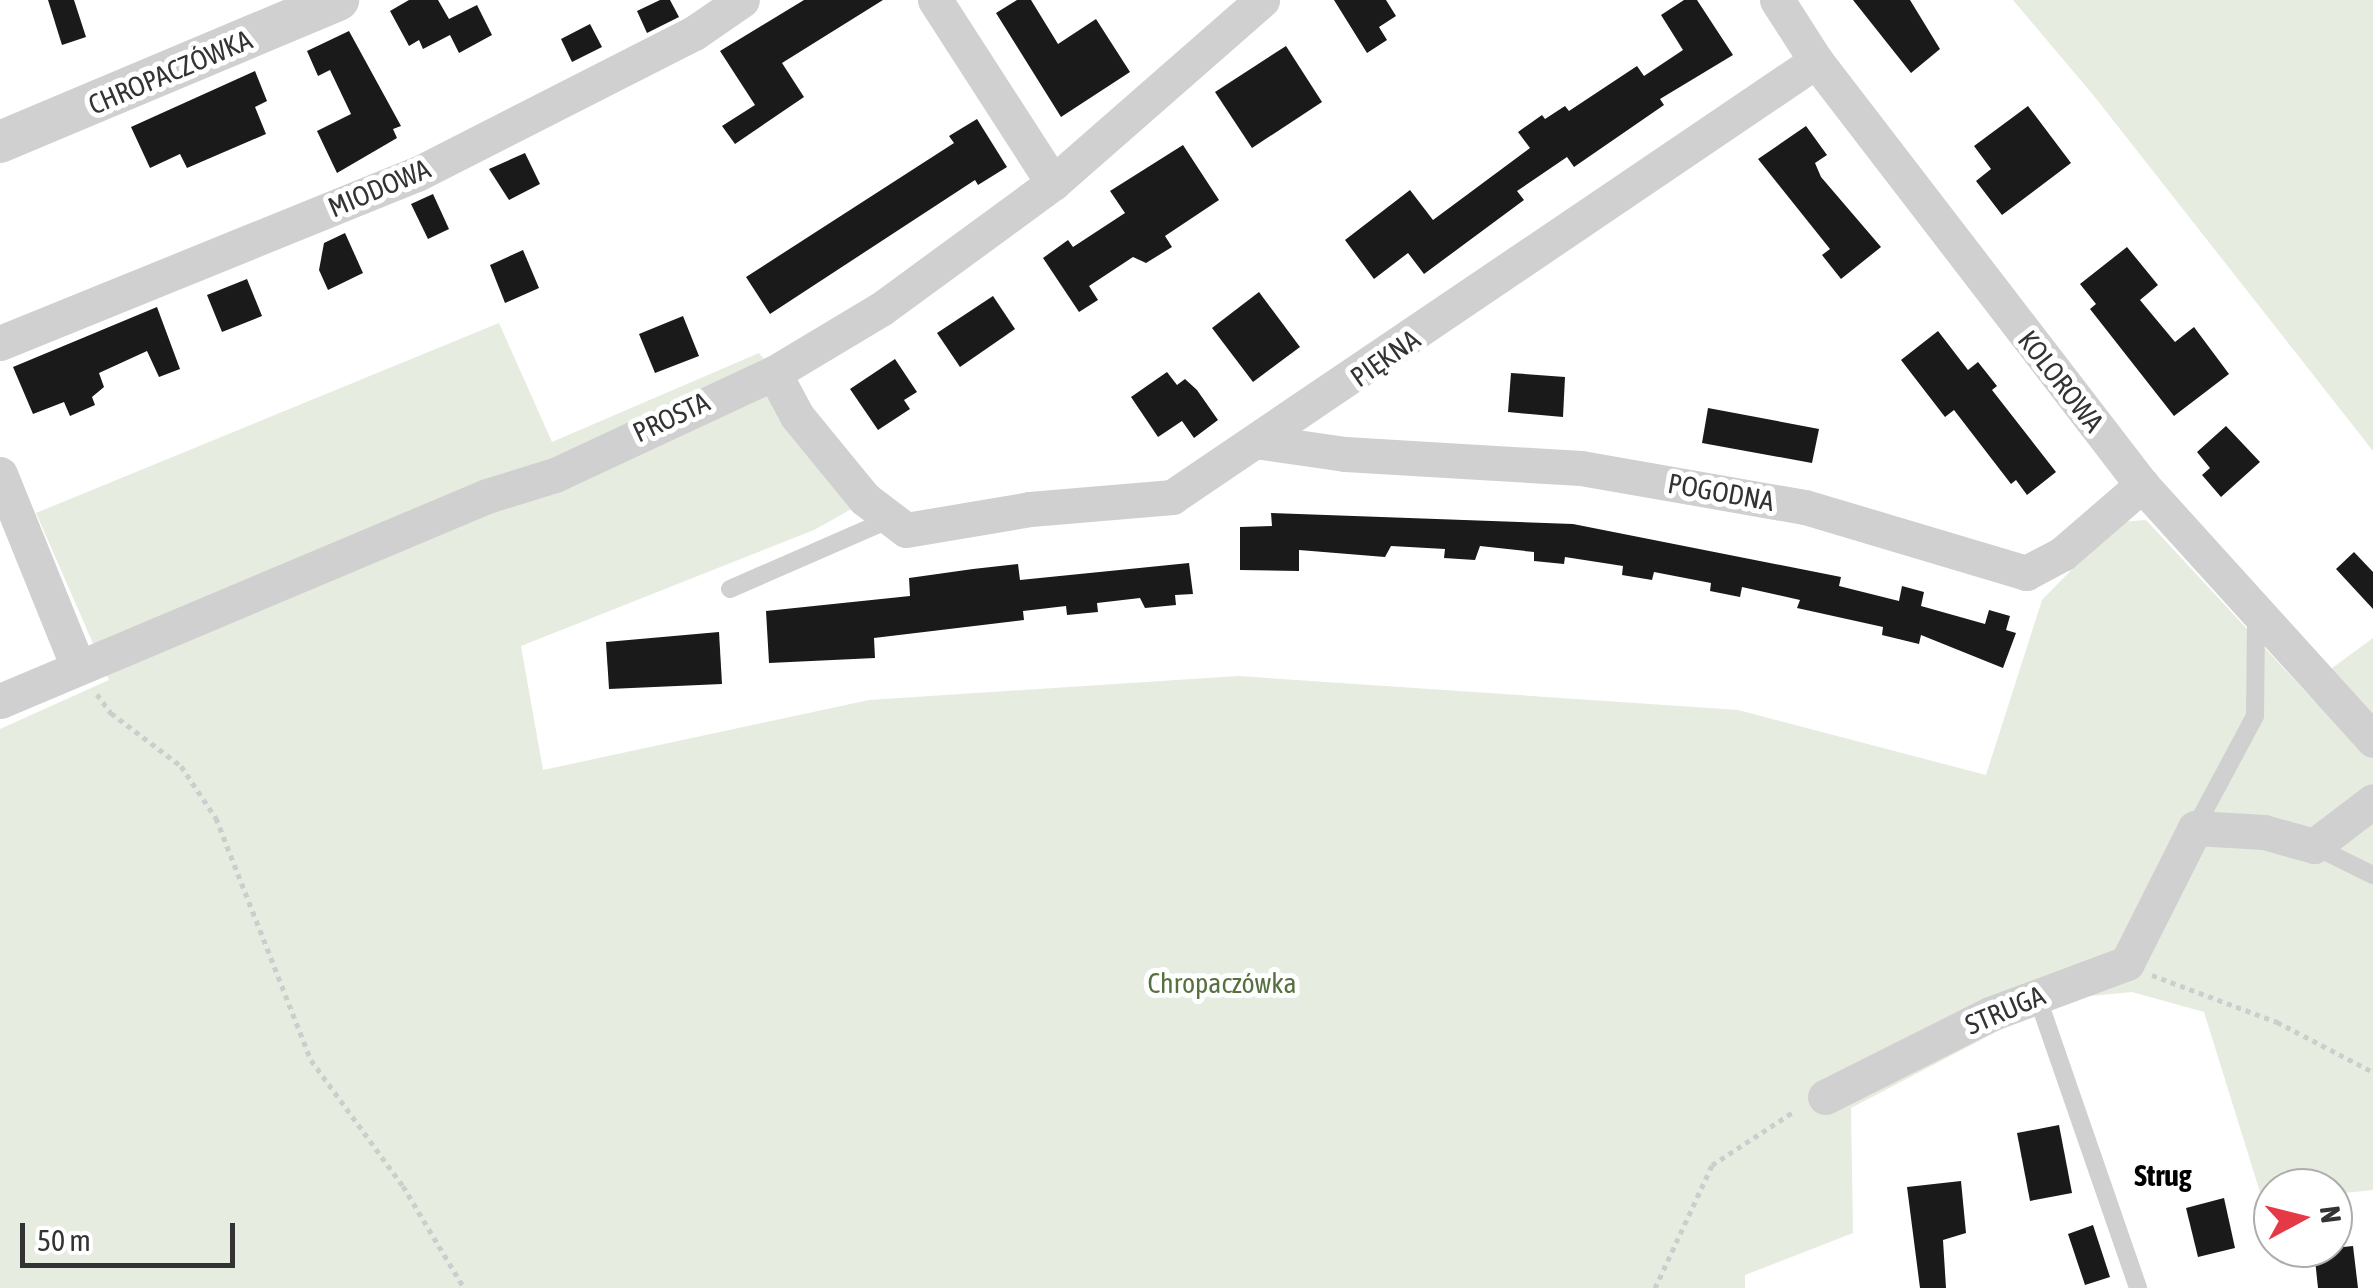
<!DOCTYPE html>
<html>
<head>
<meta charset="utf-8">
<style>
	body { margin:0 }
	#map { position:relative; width:2373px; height:1288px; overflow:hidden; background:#fff; font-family:"Asap Condensed",sans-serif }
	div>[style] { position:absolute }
	.green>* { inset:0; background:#e6ecdf }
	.building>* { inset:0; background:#1a1a1a }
	.path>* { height:5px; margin-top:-2.5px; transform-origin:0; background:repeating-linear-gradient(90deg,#cdcdcd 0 5px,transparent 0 10px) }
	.service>* { height:18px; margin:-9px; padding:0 9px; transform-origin:9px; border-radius:9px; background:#d0d0d0 }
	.minor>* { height:35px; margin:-17.5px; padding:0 17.5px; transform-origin:17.5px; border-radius:17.5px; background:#d0d0d0 }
	.tertiary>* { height:42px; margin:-21px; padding:0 21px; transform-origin:21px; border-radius:21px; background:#d0d0d0 }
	span { translate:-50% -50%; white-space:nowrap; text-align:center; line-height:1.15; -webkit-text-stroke:10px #fff; paint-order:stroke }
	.street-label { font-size:28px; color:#333 }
	.park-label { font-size:28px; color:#56703f }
	.neighbourhood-label { font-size:30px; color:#000; font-weight:700 }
	.north { position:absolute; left:2253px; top:1168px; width:100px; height:100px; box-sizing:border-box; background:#fff; border:2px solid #adadad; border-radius:50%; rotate:83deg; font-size:28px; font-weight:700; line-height:40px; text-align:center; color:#333 }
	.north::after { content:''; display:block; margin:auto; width:35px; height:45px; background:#e63946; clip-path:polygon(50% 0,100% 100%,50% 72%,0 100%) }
	.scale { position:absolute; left:20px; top:1223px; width:215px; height:45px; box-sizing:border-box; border:5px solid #333; border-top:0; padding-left:12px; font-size:30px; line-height:35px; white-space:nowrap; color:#333; -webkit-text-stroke:8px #fff; paint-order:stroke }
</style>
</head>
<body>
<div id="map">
	<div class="green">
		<i style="clip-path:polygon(2013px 0,2373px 0,2373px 451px,2094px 96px)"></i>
		<i style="clip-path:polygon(499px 323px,552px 442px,759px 353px,878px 494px,814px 530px,521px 646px,543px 770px,869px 700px,1238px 676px,1738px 710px,1986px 775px,2042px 600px,2118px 522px,2146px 520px,2315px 702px,2371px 751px,2324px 674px,2373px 638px,2373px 1190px,2333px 1194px,2333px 1188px,2273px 1188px,2273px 1204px,2264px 1205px,2204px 1012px,2132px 992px,2059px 999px,1851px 1108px,1853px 1233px,1745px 1275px,1745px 1288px,0 1288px,0 729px,109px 680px,36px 513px)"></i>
	</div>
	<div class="building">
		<i style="clip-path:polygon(48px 0,74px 0,86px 37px,62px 45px)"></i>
		<i style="clip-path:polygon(409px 0,438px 0,449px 19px,477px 5px,492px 35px,459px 53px,450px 35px,423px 49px,419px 40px,409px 46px,390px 11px)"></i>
		<i style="clip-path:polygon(660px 0,670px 0,679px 17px,647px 33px,637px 11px)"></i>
		<i style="clip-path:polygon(804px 0,883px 0,782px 63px,804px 97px,735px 144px,722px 126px,755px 105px,720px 51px)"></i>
		<i style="clip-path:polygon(1017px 0,1031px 0,1058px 44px,1096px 19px,1130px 72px,1061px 117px,996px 13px)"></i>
		<i style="clip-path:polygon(1334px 0,1386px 0,1396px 16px,1379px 27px,1387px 40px,1367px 53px)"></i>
		<i style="clip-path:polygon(1684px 0,1697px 0,1733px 55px,1660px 99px,1664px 105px,1574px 167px,1567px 157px,1517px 191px,1524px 200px,1424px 274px,1408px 253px,1374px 279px,1345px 240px,1410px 190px,1433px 220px,1530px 148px,1518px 132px,1542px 115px,1545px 119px,1565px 106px,1569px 111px,1637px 66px,1644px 76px,1683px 50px,1661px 15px)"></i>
		<i style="clip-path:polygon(1853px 0,1910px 0,1940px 49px,1911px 73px)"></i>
		<i style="clip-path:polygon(590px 24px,602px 47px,572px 62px,561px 39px)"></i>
		<i style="clip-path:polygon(349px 31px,401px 126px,393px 129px,397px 138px,337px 173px,317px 131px,351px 114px,330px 70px,318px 76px,307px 51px)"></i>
		<i style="clip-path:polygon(1286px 46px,1322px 102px,1252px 148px,1215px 92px)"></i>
		<i style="clip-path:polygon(255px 71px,267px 101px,255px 107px,266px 134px,187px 168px,180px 154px,150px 168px,131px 127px)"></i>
		<i style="clip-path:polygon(2028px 106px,2071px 163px,2002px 215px,1976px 181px,1991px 169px,1974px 146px)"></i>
		<i style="clip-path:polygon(977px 119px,1007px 167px,978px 185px,975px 180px,770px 314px,746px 277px,954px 143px,949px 136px)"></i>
		<i style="clip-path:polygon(1806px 126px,1827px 155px,1815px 163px,1821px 177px,1881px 247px,1841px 279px,1822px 255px,1830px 249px,1758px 159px)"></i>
		<i style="clip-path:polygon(1183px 145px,1219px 200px,1165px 236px,1172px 247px,1146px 263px,1133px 257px,1089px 286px,1098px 300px,1079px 312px,1043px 258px,1068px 240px,1073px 247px,1125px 213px,1110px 191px)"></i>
		<i style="clip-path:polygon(525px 153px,540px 184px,509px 200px,489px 169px)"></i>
		<i style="clip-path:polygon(433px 194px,449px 229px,428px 239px,411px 204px)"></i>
		<i style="clip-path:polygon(345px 233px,363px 273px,328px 290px,319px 270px,324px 243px)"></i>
		<i style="clip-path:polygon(2127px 247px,2158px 285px,2140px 300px,2175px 342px,2194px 327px,2229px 374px,2174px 416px,2090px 309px,2096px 304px,2080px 284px)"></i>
		<i style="clip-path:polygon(523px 250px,539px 288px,505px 303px,490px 265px)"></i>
		<i style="clip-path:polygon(247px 279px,262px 316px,222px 332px,207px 295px)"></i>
		<i style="clip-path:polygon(1259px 292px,1300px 347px,1253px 382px,1212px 328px)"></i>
		<i style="clip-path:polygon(993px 296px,1015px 329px,960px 367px,937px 333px)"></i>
		<i style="clip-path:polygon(157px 307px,180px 369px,159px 377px,147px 351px,99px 373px,104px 387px,92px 397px,95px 405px,70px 416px,64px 402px,33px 414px,13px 367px)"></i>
		<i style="clip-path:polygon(683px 316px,699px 356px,655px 373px,639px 334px)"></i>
		<i style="clip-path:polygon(1938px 331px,1968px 370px,1978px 362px,1997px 386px,1992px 390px,2056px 472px,2027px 495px,2016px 480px,2011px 484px,1954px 410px,1945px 417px,1901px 360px)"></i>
		<i style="clip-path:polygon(895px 359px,917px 392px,904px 400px,910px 409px,878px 430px,850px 389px)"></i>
		<i style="clip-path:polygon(1167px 372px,1177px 385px,1185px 379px,1197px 390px,1218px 420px,1194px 438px,1182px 421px,1158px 437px,1131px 397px)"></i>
		<i style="clip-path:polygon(1511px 373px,1565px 377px,1563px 417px,1508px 412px)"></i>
		<i style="clip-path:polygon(1708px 408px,1819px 429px,1812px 463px,1702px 443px)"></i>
		<i style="clip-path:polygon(2226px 426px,2260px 462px,2221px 497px,2202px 475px,2210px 468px,2197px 452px)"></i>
		<i style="clip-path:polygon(1271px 513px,1573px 524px,1841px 577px,1839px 586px,1899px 601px,1902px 586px,1924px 592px,1921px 606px,1985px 624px,1989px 610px,2010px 616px,2006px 630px,2016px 633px,2003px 668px,1921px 635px,1919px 644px,1882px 635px,1883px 627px,1797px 608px,1800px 600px,1742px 587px,1740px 597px,1710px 591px,1711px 583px,1654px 572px,1652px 580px,1622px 575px,1623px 566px,1565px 557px,1564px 564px,1534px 561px,1534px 552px,1480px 546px,1475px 560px,1444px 558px,1445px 549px,1391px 546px,1385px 557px,1299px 550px,1299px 571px,1240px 570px,1240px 527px,1272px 526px)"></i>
		<i style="clip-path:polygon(2354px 552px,2373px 572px,2373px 609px,2336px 569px)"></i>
		<i style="clip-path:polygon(1189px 563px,1193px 594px,1175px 595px,1176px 605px,1145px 608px,1140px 598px,1097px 603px,1098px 612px,1067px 615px,1066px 606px,1023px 611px,1024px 620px,874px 638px,875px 658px,769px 663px,766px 611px,910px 596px,909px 578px,973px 569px,1018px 564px,1020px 580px)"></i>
		<i style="clip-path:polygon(719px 632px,722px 684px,609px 689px,606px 642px)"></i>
		<i style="clip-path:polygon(2059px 1125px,2072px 1193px,2030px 1201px,2017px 1133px)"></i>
		<i style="clip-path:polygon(1961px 1181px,1966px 1233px,1943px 1240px,1946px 1288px,1920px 1288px,1907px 1187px)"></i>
		<i style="clip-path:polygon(2224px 1198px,2235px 1248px,2198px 1257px,2186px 1208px)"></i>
		<i style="clip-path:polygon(2093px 1225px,2110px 1277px,2085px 1285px,2068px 1234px)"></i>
		<i style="clip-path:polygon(2353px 1246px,2358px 1288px,2318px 1288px,2314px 1250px)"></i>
	</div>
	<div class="path">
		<i style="left:97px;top:694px;width:24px;rotate:54deg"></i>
		<i style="left:111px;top:713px;width:88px;rotate:37.1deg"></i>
		<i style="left:181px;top:766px;width:63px;rotate:56.1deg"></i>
		<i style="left:216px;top:818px;width:260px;rotate:68.6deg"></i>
		<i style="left:311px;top:1060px;width:156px;rotate:53.9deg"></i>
		<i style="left:403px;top:1186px;width:119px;rotate:59.1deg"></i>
		<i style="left:2152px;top:975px;width:134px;rotate:20.6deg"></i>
		<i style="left:2277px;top:1022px;width:108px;rotate:27.5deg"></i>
		<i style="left:1655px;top:1288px;width:136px;rotate:-65.1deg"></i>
		<i style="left:1712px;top:1165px;width:100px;rotate:-33.2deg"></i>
	</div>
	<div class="service">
		<i style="left:730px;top:589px;width:175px;rotate:-23.6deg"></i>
		<i style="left:2195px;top:828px;width:127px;rotate:-61.8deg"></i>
		<i style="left:2255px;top:716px;width:97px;rotate:-89.4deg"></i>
		<i style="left:2314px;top:846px;width:66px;rotate:26.2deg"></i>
		<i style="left:2037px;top:996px;width:309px;rotate:70.9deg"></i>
	</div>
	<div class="minor">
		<i style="left:935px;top:0;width:218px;rotate:57.2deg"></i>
		<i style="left:1777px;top:0;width:72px;rotate:57.4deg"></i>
		<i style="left:1816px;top:61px;width:535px;rotate:52.44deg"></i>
		<i style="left:2142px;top:485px;width:344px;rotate:47.8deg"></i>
		<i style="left:0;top:343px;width:450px;rotate:-22.1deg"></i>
		<i style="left:417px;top:174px;width:311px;rotate:-27deg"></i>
		<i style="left:694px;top:33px;width:58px;rotate:-34.5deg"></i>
		<i style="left:774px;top:373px;width:49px;rotate:61.9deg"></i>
		<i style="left:797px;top:416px;width:107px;rotate:50.7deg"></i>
		<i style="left:865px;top:499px;width:51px;rotate:37.1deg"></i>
		<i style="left:906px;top:530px;width:126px;rotate:-9.6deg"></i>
		<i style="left:1030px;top:509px;width:143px;rotate:-4.8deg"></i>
		<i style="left:1172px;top:497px;width:778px;rotate:-34.1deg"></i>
		<i style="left:1262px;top:442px;width:84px;rotate:8.2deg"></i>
		<i style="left:1345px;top:454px;width:236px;rotate:3.4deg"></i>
		<i style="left:1581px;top:468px;width:227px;rotate:9.9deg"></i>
		<i style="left:1805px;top:507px;width:231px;rotate:16.6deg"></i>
		<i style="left:2026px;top:573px;width:41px;rotate:-27.8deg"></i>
		<i style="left:2062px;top:554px;width:106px;rotate:-40.8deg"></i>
		<i style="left:0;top:474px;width:208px;rotate:68deg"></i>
		<i style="left:0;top:701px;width:528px;rotate:-22.83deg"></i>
		<i style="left:487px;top:496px;width:71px;rotate:-17.2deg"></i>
		<i style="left:555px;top:475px;width:242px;rotate:-25deg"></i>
		<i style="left:774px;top:373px;width:125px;rotate:-30.9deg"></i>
		<i style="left:881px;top:309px;width:213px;rotate:-36.2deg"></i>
		<i style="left:1053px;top:183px;width:278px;rotate:-41.2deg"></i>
		<i style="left:1825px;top:1097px;width:185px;rotate:-26.7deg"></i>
		<i style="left:1990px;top:1014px;width:146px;rotate:-20.4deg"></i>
		<i style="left:2127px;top:963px;width:151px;rotate:-63.3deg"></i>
		<i style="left:2195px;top:828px;width:69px;rotate:3.3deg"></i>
		<i style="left:2264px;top:832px;width:52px;rotate:15.6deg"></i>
		<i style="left:2314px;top:846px;width:74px;rotate:-37.3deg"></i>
	</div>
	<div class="tertiary">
		<i style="left:0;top:142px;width:367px;rotate:-22.8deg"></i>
	</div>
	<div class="street-label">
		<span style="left:170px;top:72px;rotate:-23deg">CHROPACZÓWKA</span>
		<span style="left:379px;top:188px;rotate:-23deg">MIODOWA</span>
		<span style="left:1385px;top:358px;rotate:-35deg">PIĘKNA</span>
		<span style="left:2061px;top:381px;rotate:52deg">KOLOROWA</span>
		<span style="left:671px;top:417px;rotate:-25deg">PROSTA</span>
		<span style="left:1721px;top:492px;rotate:10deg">POGODNA</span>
		<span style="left:2005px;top:1010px;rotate:-23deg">STRUGA</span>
	</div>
	<div class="park-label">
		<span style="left:1222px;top:983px">Chropaczówka</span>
	</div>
	<div class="neighbourhood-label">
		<span style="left:2163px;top:1175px">Strug</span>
	</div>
	<div class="north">N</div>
	<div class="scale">50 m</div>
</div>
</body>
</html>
